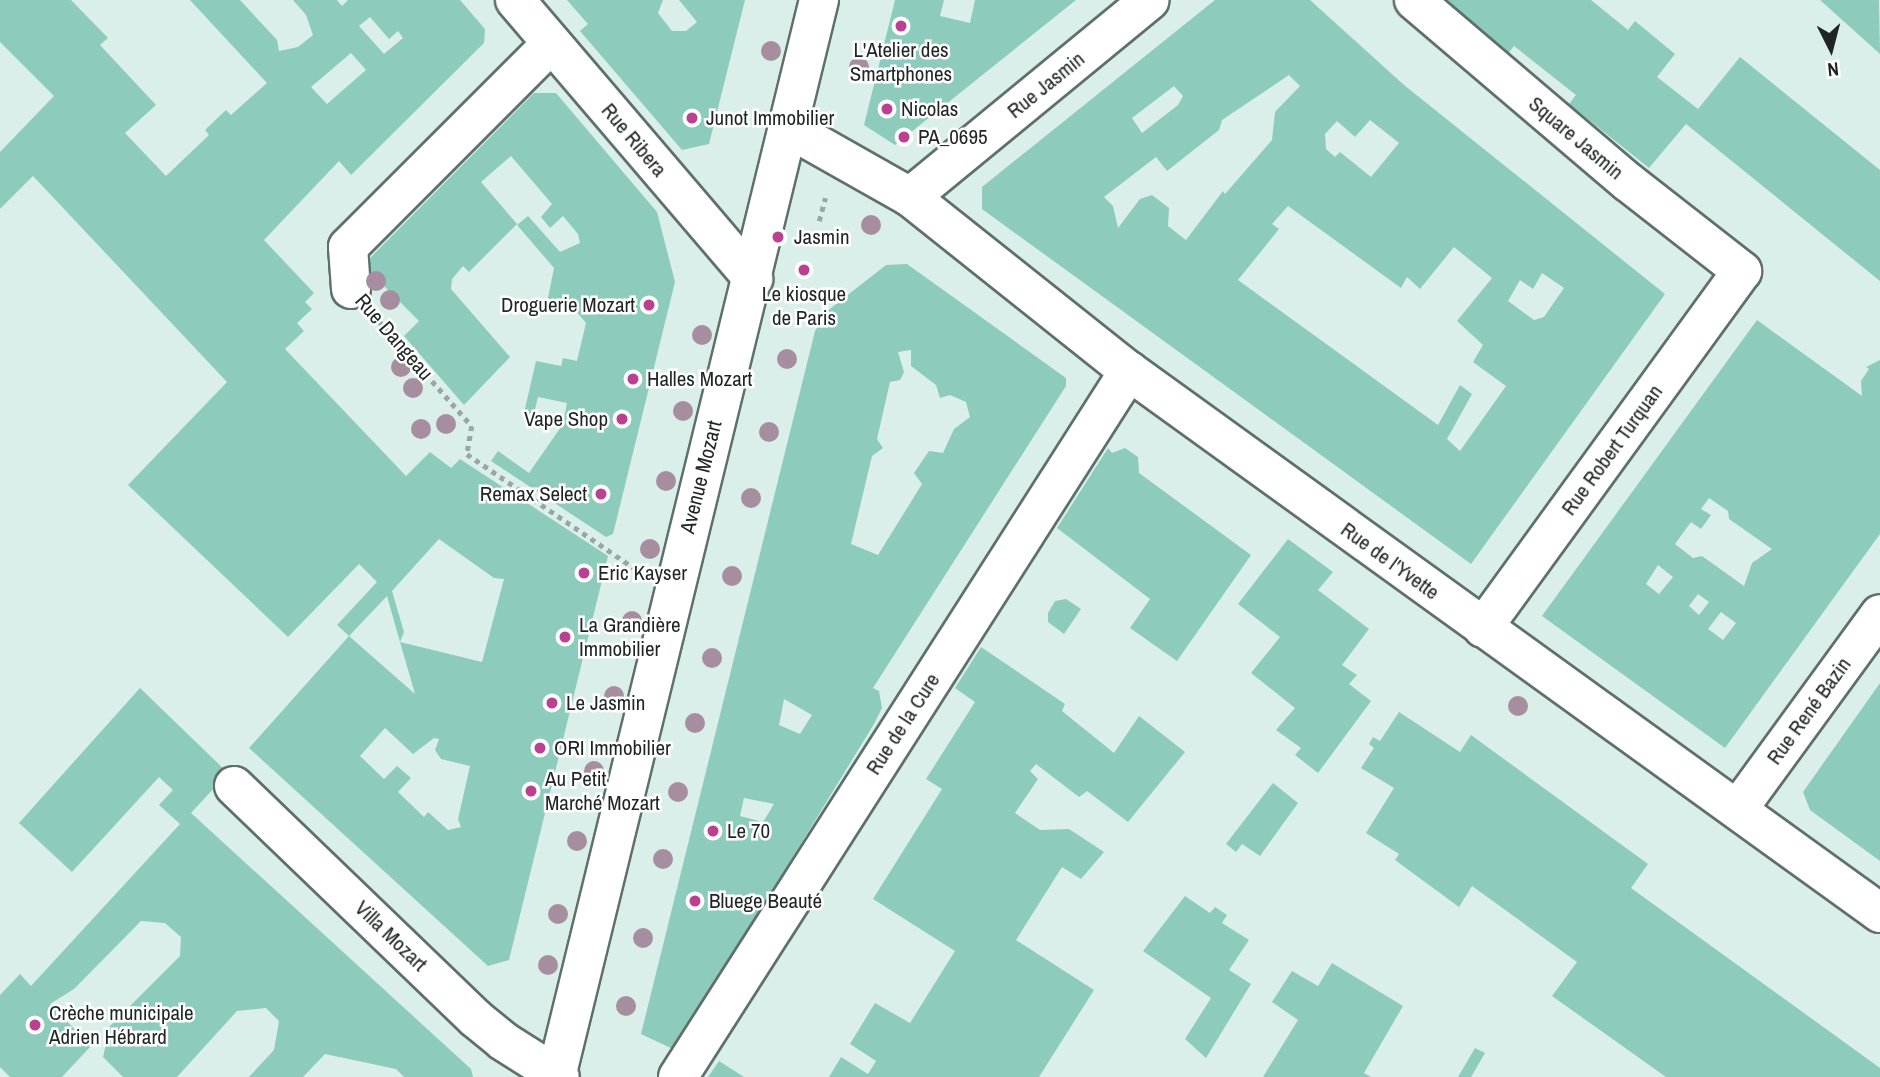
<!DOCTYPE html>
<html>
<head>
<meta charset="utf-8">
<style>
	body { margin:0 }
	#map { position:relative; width:1880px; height:1077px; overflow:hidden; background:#dbefea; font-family:"Archivo Narrow",sans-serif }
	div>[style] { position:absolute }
	.building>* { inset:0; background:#8dcbbd }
	.path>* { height:4.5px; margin-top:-2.25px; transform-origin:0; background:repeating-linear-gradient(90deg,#98a7a3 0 5px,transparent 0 10px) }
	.roads { filter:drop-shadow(2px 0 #5f706c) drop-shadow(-2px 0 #5f706c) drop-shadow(0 2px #5f706c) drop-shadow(0 -2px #5f706c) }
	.minor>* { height:38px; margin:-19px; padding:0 19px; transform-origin:19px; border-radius:19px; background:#fff }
	.trees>* { width:20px; height:20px; margin:-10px; border-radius:50%; background:#a68ea0 }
	.dots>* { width:19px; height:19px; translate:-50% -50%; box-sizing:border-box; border:4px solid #fff; border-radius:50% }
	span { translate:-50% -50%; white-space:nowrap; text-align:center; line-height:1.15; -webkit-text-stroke:5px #fff; paint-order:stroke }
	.poi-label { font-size:21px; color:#1e2523 }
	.left { translate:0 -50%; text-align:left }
	.right { translate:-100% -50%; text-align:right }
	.street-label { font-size:21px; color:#1e2523 }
	.north { position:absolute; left:1796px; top:14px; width:70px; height:70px; -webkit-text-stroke:5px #fff; paint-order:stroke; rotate:174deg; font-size:19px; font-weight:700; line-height:28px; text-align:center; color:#1e2523 }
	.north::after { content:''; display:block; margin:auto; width:24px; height:32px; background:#1e2523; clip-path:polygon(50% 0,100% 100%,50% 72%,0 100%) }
</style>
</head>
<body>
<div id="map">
	<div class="building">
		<i style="clip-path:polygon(evenodd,0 0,71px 0,108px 38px,100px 45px,156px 105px,125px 133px,166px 176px,209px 135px,205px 130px,226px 110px,231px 115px,267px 83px,190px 0,240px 0,277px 40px,279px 51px,298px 47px,313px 35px,306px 15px,293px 0,337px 0,342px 6px,348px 0,460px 0,485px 29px,484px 43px,351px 175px,339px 161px,264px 240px,314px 293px,305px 302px,312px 309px,297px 323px,304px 331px,285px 349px,406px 476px,430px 452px,451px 468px,460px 459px,608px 556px,509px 960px,488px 966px,249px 748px,349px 636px,415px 694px,400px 642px,482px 662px,504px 579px,494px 578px,439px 539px,392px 591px,404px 632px,400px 642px,387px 596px,349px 636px,337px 625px,377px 582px,359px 564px,288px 637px,128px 485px,227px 382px,33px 176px,0 209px,0 152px,54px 96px,0 42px,0 0,370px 17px,389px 39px,398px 31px,403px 38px,384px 54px,359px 26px,370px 17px,0 0,351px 53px,366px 70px,327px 104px,311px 87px,351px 53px,0 0,385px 728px,413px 754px,434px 738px,439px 739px,435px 750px,441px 759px,470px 766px,458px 819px,461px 827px,448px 830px,428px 812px,424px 817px,398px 792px,411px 778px,397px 766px,384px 779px,360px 756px,385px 728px)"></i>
		<i style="clip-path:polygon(567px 0,663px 0,658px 13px,672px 31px,686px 31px,697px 22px,679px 0,745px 0,709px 144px,682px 150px,580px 31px,588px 24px)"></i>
		<i style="clip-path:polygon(895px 0,944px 0,940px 16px,970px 23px,975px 0,1076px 0,895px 145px,864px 125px)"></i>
		<i style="clip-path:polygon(evenodd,1215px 0,1310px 0,1404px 85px,1665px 294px,1471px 564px,982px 209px,982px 187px,1215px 0,1289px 75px,1300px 86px,1275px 112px,1272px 140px,1225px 194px,1223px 191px,1186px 240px,1168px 226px,1169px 208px,1152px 195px,1140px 199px,1118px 228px,1113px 206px,1104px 197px,1156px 157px,1167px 171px,1219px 130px,1222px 120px,1289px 75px,1215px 0,1174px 86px,1183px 96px,1178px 105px,1142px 133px,1132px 118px,1174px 86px,1215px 0,1370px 120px,1399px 143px,1371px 177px,1340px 152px,1335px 157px,1326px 149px,1325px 134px,1337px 121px,1355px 137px,1370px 120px,1215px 0,1288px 206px,1401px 288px,1407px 277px,1420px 289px,1454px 247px,1492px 278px,1457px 321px,1483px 345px,1473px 362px,1506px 386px,1460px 451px,1447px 439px,1472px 394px,1460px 385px,1438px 425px,1238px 280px,1279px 229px,1272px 224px,1288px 206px,1215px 0,1542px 273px,1564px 288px,1544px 317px,1534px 320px,1508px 301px,1520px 280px,1533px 289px,1542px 273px)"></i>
		<i style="clip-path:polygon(1442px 0,1591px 0,1628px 30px,1635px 21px,1675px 54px,1657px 77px,1698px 109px,1740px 57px,1880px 170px,1880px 281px,1686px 124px,1649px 168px,1569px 104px,1576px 95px,1514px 46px,1507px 55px)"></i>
		<i style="clip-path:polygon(1820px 0,1879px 0,1880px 54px)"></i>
		<i style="clip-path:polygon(534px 93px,556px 93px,657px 212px,675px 282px,613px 534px,606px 537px,491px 461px,498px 451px,529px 473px,563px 424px,567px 403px,538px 397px,534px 414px,524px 413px,536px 361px,561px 366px,563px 358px,577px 361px,586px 323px,576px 311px,547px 303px,554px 268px,517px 225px,528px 216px,560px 252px,580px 243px,578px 234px,563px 216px,550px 228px,541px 217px,552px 204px,511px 156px,481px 182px,517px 224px,469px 272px,463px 266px,452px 279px,451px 289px,510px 357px,464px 405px,404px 336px,419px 321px,363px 265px)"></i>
		<i style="clip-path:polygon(evenodd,907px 264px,1066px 378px,1066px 386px,873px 688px,879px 691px,882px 708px,874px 724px,675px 1050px,641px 1034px,815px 331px,826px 312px,886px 265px,907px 264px,911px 350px,911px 366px,936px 385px,940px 398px,950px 395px,966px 402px,970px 417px,954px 429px,943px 453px,929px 451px,914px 473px,922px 484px,878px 555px,851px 544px,872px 456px,883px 448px,877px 439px,890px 382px,900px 380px,904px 372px,898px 352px,911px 350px,907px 264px,784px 699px,812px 715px,800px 734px,779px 725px,784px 699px,907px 264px,744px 798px,774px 804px,763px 822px,740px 816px,744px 798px)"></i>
		<i style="clip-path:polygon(evenodd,1757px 320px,1862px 396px,1861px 381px,1869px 369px,1866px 367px,1880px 360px,1880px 534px,1725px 748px,1542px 616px,1757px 320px,1709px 498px,1728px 511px,1729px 519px,1772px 549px,1752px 563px,1744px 586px,1702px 556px,1693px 558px,1675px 544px,1691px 522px,1701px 529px,1711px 515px,1701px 509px,1709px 498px,1757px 320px,1658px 565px,1673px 577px,1659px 594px,1646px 584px,1658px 565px,1757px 320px,1698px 594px,1709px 602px,1699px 615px,1689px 606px,1698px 594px,1757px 320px,1721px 612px,1736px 623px,1723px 640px,1708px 629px,1721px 612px)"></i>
		<i style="clip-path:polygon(1108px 448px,1112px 453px,1125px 448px,1138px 457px,1139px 473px,1251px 555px,1177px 661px,1130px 628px,1150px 599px,1057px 528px)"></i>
		<i style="clip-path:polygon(1288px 539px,1333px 572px,1318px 590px,1369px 629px,1342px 665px,1357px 675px,1349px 684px,1371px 701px,1318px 773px,1295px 755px,1301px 748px,1276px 730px,1295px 708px,1251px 673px,1280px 637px,1238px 604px)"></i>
		<i style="clip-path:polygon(1066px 599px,1081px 609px,1064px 634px,1048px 622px,1048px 613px,1055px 601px)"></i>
		<i style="clip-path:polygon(981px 647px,1065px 704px,1062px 711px,1114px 753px,1139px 716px,1185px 752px,1128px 822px,1087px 791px,1079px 797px,1036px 764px,1030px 771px,1038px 779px,1015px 813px,1040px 830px,1069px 829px,1104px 852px,1081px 879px,1062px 867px,1016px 940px,1094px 990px,1039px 1077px,829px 1077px,841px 1057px,868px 1074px,876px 1061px,850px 1044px,875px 1003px,910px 1023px,955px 951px,873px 899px,942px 789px,926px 779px,975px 702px,955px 688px)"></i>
		<i style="clip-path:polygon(1880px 683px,1880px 861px,1810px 810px,1803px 792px)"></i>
		<i style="clip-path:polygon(140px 688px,228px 773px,191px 813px,471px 1069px,473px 1077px,404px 1077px,396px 1069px,325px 1054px,303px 1077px,249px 1077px,274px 1050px,279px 1021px,266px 1008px,237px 1011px,177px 1077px,123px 1077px,103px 1057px,110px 1026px,180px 956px,181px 937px,165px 923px,141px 921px,74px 989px,50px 1004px,91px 1046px,62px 1077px,10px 1077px,0 1067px,0 995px,20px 974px,31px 986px,180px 824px,159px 805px,173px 790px,159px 777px,72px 872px,19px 823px)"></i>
		<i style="clip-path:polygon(1399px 712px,1460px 752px,1471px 735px,1648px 864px,1631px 888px,1880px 1068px,1880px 1077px,1666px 1077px,1552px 996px,1577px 962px,1472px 886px,1459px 907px,1395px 860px,1399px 854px,1366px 833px,1394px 788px,1361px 768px,1374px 748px,1369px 744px,1373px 737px,1380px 741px)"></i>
		<i style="clip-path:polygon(1273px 783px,1298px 803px,1260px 856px,1242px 844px,1236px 852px,1226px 844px)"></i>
		<i style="clip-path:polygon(1185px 896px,1210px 913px,1215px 907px,1227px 915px,1222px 923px,1249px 940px,1229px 970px,1251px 984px,1206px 1058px,1185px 1039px,1211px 998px,1143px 951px)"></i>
		<i style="clip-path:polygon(1332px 963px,1403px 1006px,1364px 1073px,1371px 1077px,1263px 1077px,1298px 1020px,1272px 1002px,1292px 971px,1318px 986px)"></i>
		<i style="clip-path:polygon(1475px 1048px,1485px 1053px,1471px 1077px,1458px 1077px)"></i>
		<i style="clip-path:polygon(719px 1061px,744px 1077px,708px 1077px)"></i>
	</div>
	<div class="path">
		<i style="left:819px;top:221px;width:24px;rotate:-75deg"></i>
		<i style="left:379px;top:321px;width:140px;rotate:48.5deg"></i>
		<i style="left:472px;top:426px;width:28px;rotate:100deg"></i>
		<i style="left:467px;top:454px;width:202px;rotate:34.3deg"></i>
	</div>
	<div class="roads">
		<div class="minor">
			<i style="left:515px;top:0;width:367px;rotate:49.5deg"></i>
			<i style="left:1414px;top:0;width:281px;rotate:40.4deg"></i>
			<i style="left:1628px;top:182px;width:145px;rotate:38deg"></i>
			<i style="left:1742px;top:271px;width:441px;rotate:126deg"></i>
			<i style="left:788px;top:128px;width:140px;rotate:29.5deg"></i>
			<i style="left:910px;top:197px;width:280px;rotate:38.5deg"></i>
			<i style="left:1129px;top:371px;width:926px;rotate:35.82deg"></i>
			<i style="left:910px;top:197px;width:310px;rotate:-39.4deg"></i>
			<i style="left:351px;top:289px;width:42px;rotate:-94.1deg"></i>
			<i style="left:348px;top:247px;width:288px;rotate:-45deg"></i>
			<i style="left:234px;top:786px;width:335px;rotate:43.9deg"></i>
			<i style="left:475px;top:1018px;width:36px;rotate:39deg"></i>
			<i style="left:503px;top:1041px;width:67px;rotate:32.3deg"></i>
			<i style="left:1738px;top:809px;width:241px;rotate:-53.9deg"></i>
			<i style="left:556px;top:1077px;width:1109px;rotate:-76.28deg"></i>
			<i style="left:678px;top:1077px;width:838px;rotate:-57.43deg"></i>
		</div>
	</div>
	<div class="trees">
		<i style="left:771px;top:51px"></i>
		<i style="left:859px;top:67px"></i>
		<i style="left:871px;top:225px"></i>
		<i style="left:376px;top:281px"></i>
		<i style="left:390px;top:300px"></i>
		<i style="left:702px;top:335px"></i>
		<i style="left:787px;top:359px"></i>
		<i style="left:401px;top:367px"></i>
		<i style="left:413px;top:388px"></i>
		<i style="left:683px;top:411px"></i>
		<i style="left:446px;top:424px"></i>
		<i style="left:421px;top:429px"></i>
		<i style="left:769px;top:432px"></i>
		<i style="left:666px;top:481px"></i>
		<i style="left:751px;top:498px"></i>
		<i style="left:650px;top:549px"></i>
		<i style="left:732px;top:576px"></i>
		<i style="left:632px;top:621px"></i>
		<i style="left:712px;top:658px"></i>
		<i style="left:614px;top:696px"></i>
		<i style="left:1518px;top:706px"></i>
		<i style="left:695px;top:723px"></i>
		<i style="left:594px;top:771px"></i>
		<i style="left:678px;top:792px"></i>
		<i style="left:577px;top:841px"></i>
		<i style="left:663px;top:859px"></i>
		<i style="left:558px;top:914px"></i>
		<i style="left:643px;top:938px"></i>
		<i style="left:548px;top:965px"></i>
		<i style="left:626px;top:1006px"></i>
	</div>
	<div class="dots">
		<i style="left:901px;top:26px;background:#bb4092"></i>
		<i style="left:887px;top:109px;background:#bb4092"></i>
		<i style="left:692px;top:118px;background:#bb4092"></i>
		<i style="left:904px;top:137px;background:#bb4092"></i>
		<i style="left:778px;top:237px;background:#bb4092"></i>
		<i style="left:804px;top:270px;background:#bb4092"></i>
		<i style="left:649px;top:305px;background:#bb4092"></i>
		<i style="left:633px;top:379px;background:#bb4092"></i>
		<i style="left:622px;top:419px;background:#bb4092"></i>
		<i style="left:601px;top:494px;background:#bb4092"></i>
		<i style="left:584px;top:573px;background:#bb4092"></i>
		<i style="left:565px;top:637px;background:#bb4092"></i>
		<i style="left:552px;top:703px;background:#bb4092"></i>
		<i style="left:540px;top:748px;background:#bb4092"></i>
		<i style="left:531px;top:791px;background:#bb4092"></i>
		<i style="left:713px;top:831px;background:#bb4092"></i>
		<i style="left:695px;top:901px;background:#bb4092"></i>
		<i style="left:35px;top:1025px;background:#bb4092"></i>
	</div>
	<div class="poi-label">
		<span style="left:901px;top:62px">L'Atelier des<br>Smartphones</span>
		<span class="left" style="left:901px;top:109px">Nicolas</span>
		<span class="left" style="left:706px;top:118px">Junot Immobilier</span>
		<span class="left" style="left:918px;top:137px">PA_0695</span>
		<span class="left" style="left:794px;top:237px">Jasmin</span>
		<span style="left:804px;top:306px">Le kiosque<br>de Paris</span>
		<span class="right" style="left:635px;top:305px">Droguerie Mozart</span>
		<span class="left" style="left:647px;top:379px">Halles Mozart</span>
		<span class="right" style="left:608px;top:419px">Vape Shop</span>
		<span class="right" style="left:587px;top:494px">Remax Select</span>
		<span class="left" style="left:598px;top:573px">Eric Kayser</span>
		<span class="left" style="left:579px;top:637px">La Grandière<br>Immobilier</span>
		<span class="left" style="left:566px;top:703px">Le Jasmin</span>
		<span class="left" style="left:554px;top:748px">ORI Immobilier</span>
		<span class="left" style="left:545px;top:791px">Au Petit<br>Marché Mozart</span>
		<span class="left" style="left:727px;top:831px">Le 70</span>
		<span class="left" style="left:709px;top:901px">Bluege Beauté</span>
		<span class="left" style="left:49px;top:1025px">Crèche municipale<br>Adrien Hébrard</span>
	</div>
	<div class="street-label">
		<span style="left:1046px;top:85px;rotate:-39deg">Rue Jasmin</span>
		<span style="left:1576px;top:138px;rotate:40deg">Square Jasmin</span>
		<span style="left:634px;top:140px;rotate:50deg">Rue Ribera</span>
		<span style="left:394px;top:337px;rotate:49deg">Rue Dangeau</span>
		<span style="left:1612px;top:450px;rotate:-54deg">Rue Robert Turquan</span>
		<span style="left:701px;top:477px;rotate:-76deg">Avenue Mozart</span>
		<span style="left:1390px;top:561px;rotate:36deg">Rue de l'Yvette</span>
		<span style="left:1809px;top:711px;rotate:-54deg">Rue René Bazin</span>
		<span style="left:903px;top:724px;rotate:-57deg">Rue de la Cure</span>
		<span style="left:391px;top:936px;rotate:44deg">Villa Mozart</span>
	</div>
	<div class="north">N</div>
</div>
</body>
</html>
